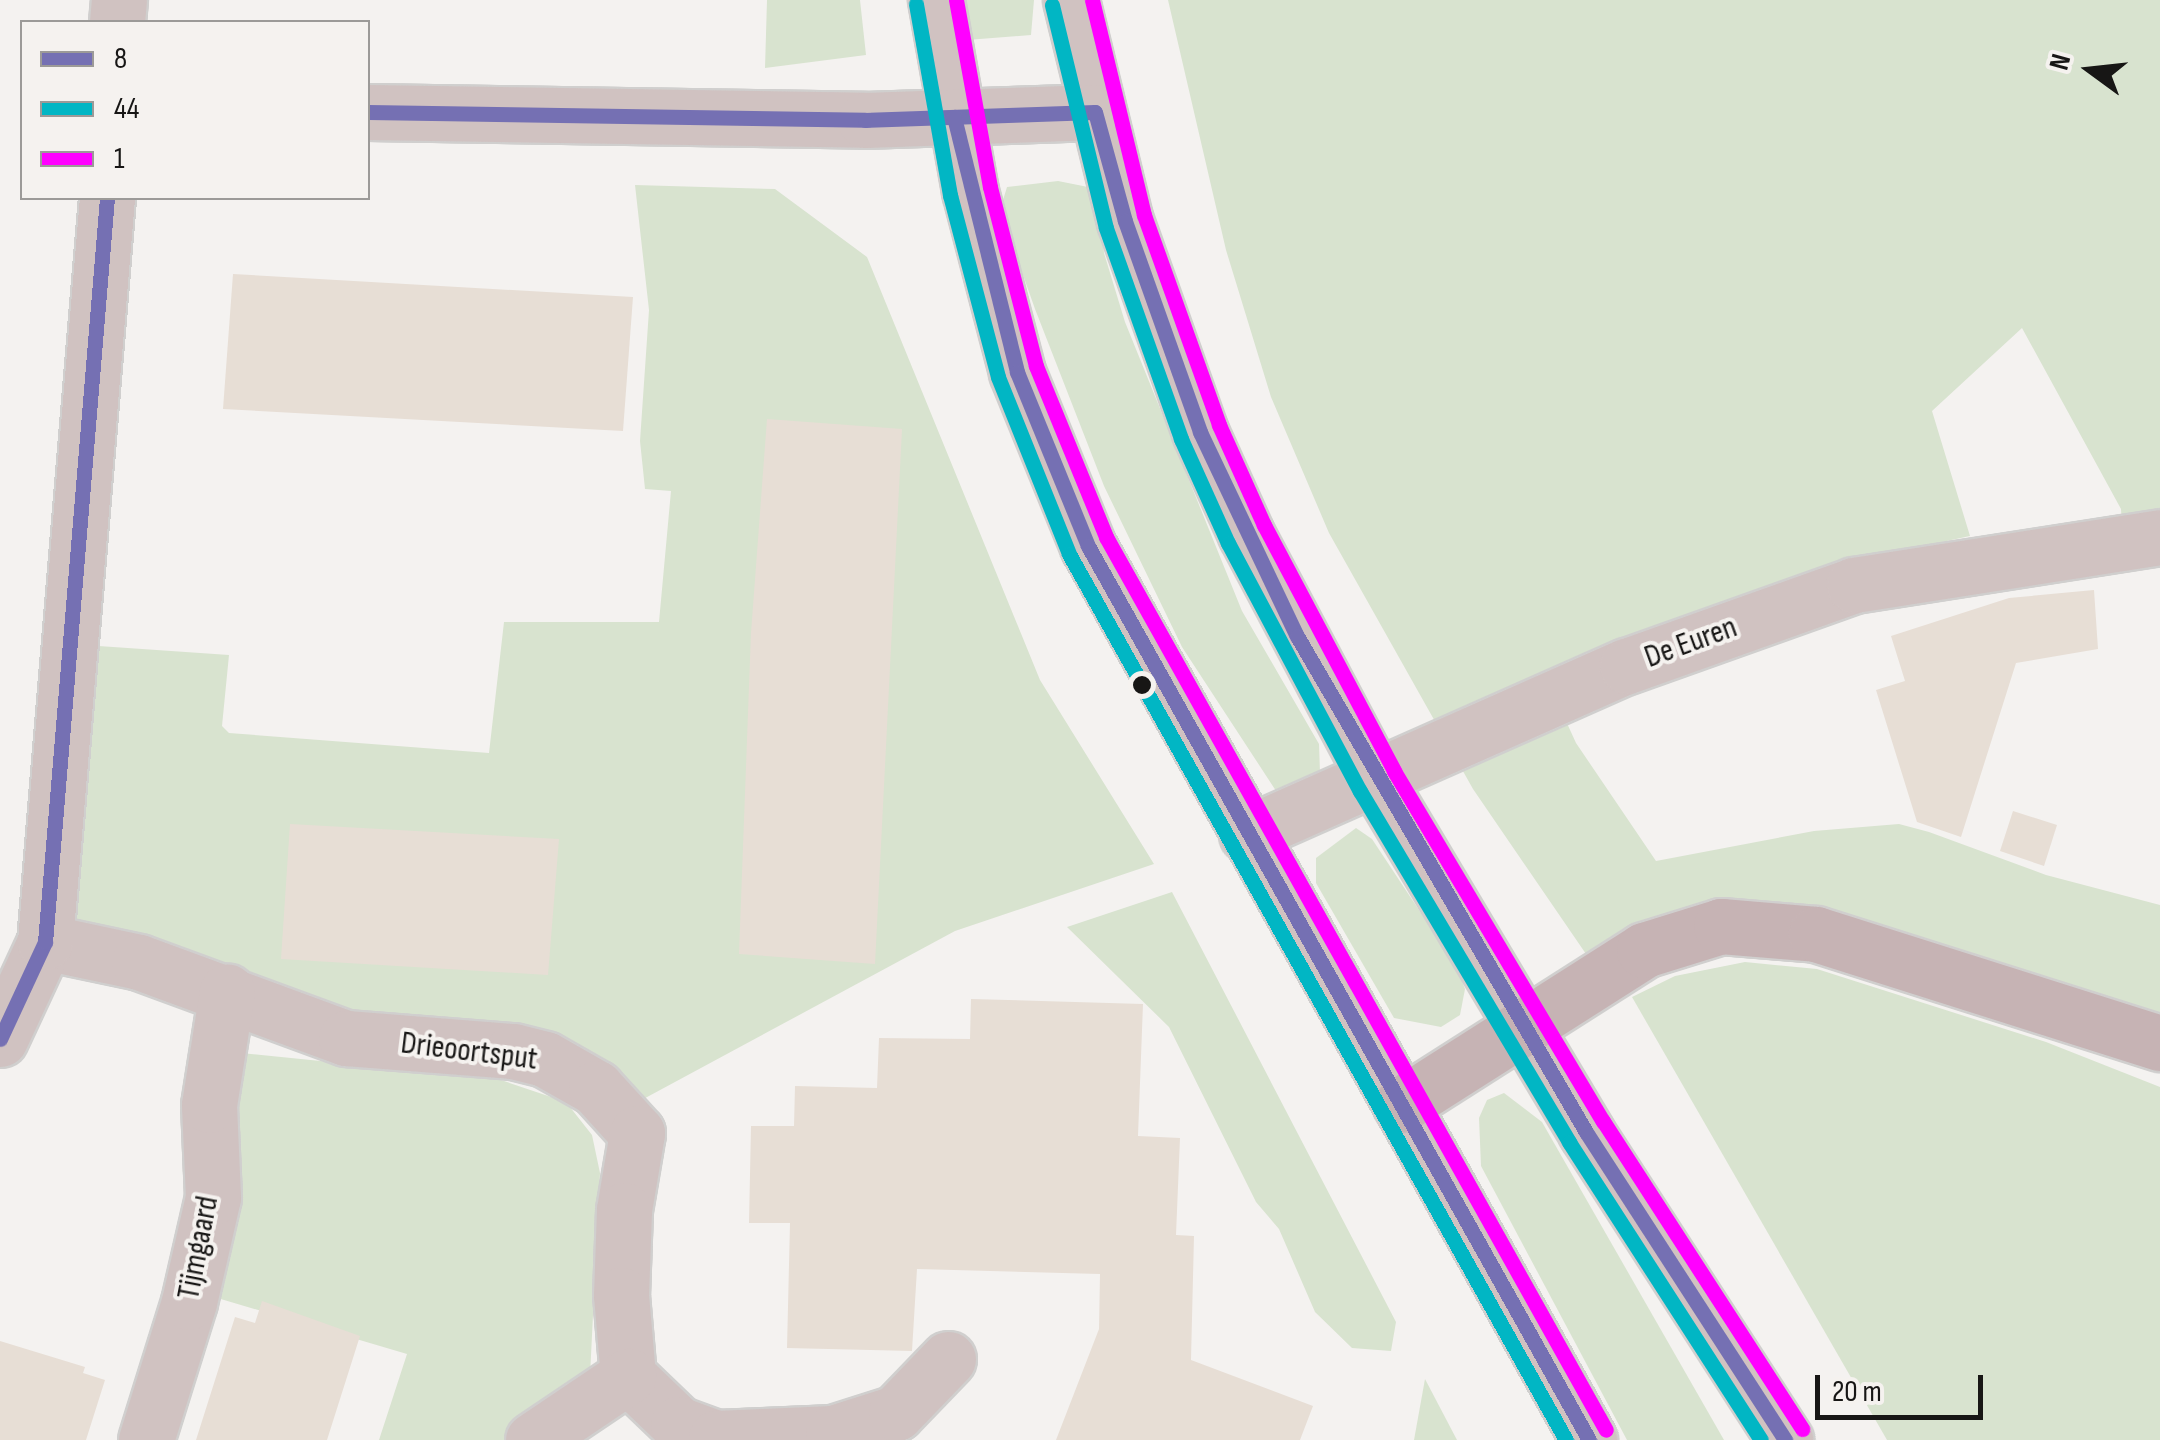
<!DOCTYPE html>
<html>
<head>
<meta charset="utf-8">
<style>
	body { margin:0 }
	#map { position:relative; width:2160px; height:1440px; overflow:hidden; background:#f4f2f0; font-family:"Sofia Sans Condensed",sans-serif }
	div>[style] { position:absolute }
	.green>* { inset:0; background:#d8e3cf }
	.building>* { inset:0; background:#e7ded5 }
	.roads { filter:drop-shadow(2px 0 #d0cfce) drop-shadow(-2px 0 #d0cfce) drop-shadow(0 2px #d0cfce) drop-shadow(0 -2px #d0cfce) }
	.minor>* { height:55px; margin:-27.5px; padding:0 27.5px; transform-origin:27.5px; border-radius:27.5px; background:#d0c2c1 }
	.highway>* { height:55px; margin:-27.5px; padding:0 27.5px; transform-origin:27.5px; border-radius:27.5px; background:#c6b3b4 }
	.bus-1>* { height:15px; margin:-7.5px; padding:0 7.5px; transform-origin:7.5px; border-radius:7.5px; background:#7570b3 }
	.bus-2>* { height:15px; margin:-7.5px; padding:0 7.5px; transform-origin:7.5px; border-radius:7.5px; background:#01b6c4 }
	.bus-3>* { height:15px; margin:-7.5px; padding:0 7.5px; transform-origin:7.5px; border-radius:7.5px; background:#f0f }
	.dots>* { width:28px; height:28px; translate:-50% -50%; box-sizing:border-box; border:5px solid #f5f2ef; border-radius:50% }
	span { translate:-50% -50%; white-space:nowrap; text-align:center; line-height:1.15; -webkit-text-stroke:8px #f5f2ef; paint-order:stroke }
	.street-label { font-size:32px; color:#171615 }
	.legend { position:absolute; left:20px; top:20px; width:350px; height:180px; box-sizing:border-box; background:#f5f2ef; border:2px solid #9c9a98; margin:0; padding:12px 18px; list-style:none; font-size:30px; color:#171615 }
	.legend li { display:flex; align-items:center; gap:20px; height:50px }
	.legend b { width:50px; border:2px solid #9c9a98 }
	.north { position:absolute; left:2040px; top:20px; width:100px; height:100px; -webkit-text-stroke:8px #f5f2ef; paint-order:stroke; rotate:285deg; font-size:28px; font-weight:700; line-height:40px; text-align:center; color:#171615 }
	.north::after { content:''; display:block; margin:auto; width:35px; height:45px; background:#171615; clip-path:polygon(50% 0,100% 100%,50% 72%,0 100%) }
	.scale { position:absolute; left:1815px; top:1375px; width:168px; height:45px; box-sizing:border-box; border:5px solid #171615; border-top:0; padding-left:12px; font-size:30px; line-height:35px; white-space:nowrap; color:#171615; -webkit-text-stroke:8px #f5f2ef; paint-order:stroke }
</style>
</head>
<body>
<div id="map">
	<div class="green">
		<i style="clip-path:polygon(767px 0,860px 0,866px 55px,765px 68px)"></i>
		<i style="clip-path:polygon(961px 0,1034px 0,1031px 35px,967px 40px)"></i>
		<i style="clip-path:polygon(1168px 0,2160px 0,2160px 529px,2122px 529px,2121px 509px,2022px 328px,1932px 411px,1970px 536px,1844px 563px,1550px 686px,1576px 743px,1656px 861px,1814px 831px,1899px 824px,1929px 832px,2046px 875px,2160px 905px,2160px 1016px,1662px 917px,1586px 954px,1473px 789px,1329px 533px,1271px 397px,1226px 250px)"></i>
		<i style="clip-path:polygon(1058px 181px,1098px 189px,1104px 253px,1125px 322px,1242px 611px,1319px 744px,1320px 773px,1280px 797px,1182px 647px,1104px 486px,1035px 309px,1000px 210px,1007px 187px)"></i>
		<i style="clip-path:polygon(635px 185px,775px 189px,867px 257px,1040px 680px,1154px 864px,955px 931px,636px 1103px,248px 1008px,65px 924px,84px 645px,229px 655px,222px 726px,229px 733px,489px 753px,504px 622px,659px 622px,671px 491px,645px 489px,640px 441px,649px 310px)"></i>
		<i style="clip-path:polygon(1356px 828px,1372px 839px,1456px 966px,1465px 989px,1460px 1015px,1441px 1027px,1394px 1018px,1316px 883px,1316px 858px)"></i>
		<i style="clip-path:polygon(1172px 892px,1396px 1322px,1391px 1351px,1352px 1348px,1315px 1312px,1279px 1229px,1256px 1202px,1169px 1027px,1067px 927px)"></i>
		<i style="clip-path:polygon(1745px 962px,1817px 969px,2046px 1042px,2160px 1087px,2160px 1440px,1887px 1440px,1632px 997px,1675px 976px)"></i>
		<i style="clip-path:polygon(241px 1053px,498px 1079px,566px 1102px,592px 1135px,600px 1173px,590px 1376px,506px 1440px,379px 1440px,407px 1354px,214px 1297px)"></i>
		<i style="clip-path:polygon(1504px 1093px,1542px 1122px,1724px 1440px,1627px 1440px,1481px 1166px,1479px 1118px,1487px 1100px)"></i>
		<i style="clip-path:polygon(1425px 1379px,1457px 1440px,1414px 1440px)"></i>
	</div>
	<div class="building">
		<i style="clip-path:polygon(233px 274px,633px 297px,623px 431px,223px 409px)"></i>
		<i style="clip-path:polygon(767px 419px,902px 429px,875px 964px,739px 954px,751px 633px)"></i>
		<i style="clip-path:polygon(2094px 590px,2098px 649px,2016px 663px,1961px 837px,1917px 822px,1876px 690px,1905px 681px,1891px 636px,2009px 598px)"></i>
		<i style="clip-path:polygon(2013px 811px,2057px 825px,2044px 866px,2000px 851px)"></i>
		<i style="clip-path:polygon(290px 824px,559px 839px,548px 975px,281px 959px)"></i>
		<i style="clip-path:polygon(971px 999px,1143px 1004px,1138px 1136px,1180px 1138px,1176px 1235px,1194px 1236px,1191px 1360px,1313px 1406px,1300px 1440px,1056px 1440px,1099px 1329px,1100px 1274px,917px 1269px,912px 1351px,787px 1348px,790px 1223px,749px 1223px,751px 1126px,794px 1126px,795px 1086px,877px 1088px,879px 1038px,970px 1039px)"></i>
		<i style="clip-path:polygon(262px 1301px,360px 1336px,327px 1440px,196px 1440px,235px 1317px,255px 1323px)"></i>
		<i style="clip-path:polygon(0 1341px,85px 1367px,83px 1373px,105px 1380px,86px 1440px,0 1440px)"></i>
	</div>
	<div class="roads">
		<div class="minor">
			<i style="left:936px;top:0;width:194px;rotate:79.9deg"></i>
			<i style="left:970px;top:191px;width:187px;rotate:75.4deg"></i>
			<i style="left:1017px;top:372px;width:188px;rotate:67.8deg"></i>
			<i style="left:1088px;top:546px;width:1025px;rotate:60.73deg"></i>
			<i style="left:1071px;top:0;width:228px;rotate:76.3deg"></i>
			<i style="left:1125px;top:221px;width:224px;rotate:70.4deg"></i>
			<i style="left:1200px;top:432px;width:112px;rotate:65.7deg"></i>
			<i style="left:1246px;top:534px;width:280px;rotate:62.1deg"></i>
			<i style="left:1377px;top:781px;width:409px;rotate:59.2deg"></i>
			<i style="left:1586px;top:1132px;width:367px;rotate:57.1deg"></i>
			<i style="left:117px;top:22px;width:22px;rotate:-85deg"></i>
			<i style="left:368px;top:112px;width:497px;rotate:0.9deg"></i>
			<i style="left:865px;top:120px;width:230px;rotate:-2deg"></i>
			<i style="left:1247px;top:834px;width:415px;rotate:-23.9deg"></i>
			<i style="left:1627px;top:666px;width:241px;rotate:-19.6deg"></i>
			<i style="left:1854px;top:585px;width:310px;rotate:-8.9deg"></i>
			<i style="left:45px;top:942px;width:96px;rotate:12deg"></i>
			<i style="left:139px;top:962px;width:221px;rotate:20.2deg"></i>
			<i style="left:346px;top:1038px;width:168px;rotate:4.5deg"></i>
			<i style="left:513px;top:1051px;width:33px;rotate:14deg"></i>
			<i style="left:545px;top:1059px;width:59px;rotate:29.6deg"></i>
			<i style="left:596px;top:1088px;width:61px;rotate:47.7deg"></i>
			<i style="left:637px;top:1133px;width:78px;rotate:99.6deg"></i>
			<i style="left:624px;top:1210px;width:85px;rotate:92deg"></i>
			<i style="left:621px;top:1295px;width:81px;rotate:85.1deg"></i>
			<i style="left:628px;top:1376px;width:69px;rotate:43.8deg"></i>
			<i style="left:678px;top:1424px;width:40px;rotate:20.2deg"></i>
			<i style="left:716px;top:1438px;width:117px;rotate:-2.4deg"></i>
			<i style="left:833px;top:1433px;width:66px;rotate:-17.6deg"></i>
			<i style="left:896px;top:1413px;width:75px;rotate:-46.1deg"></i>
			<i style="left:0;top:1039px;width:107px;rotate:-65.1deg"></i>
			<i style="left:45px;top:942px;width:747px;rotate:-85.24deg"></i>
			<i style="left:146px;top:1440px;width:145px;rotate:-72.7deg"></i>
			<i style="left:189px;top:1302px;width:108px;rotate:-77.1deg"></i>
			<i style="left:213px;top:1197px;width:92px;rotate:-92.5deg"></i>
			<i style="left:209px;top:1105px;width:115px;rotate:-81deg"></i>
			<i style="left:533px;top:1440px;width:115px;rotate:-34deg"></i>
		</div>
		<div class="highway">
			<i style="left:1401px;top:1105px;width:288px;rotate:-32.5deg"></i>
			<i style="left:1644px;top:950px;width:81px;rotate:-17.3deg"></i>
			<i style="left:1721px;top:926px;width:95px;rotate:4.8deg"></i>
			<i style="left:1816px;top:934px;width:361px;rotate:17.6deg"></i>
		</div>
	</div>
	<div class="bus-1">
		<i style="left:368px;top:112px;width:497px;rotate:0.9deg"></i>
		<i style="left:865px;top:120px;width:230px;rotate:-2deg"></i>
		<i style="left:1095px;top:112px;width:113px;rotate:74.6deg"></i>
		<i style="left:1125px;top:221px;width:224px;rotate:70.4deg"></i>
		<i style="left:1200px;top:432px;width:226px;rotate:64.6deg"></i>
		<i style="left:1297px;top:636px;width:574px;rotate:59.77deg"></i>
		<i style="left:1586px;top:1132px;width:367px;rotate:57.1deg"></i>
		<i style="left:954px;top:117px;width:263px;rotate:76.1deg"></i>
		<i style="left:1017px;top:372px;width:188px;rotate:67.8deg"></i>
		<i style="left:1088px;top:546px;width:1025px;rotate:60.73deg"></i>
		<i style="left:0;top:1039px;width:107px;rotate:-65.1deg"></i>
		<i style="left:45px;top:942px;width:747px;rotate:-85.24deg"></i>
	</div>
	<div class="bus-2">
		<i style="left:916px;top:4px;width:194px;rotate:79.9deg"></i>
		<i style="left:950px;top:195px;width:188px;rotate:75.2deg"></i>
		<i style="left:998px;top:377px;width:191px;rotate:68.1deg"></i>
		<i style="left:1069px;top:554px;width:1016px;rotate:60.71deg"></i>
		<i style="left:1052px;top:5px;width:229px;rotate:76.4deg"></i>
		<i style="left:1106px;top:228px;width:224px;rotate:70.4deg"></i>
		<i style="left:1181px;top:439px;width:114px;rotate:65.7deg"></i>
		<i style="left:1228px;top:543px;width:281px;rotate:62deg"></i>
		<i style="left:1360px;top:791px;width:409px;rotate:59.2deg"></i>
		<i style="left:1569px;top:1142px;width:354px;rotate:57.2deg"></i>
	</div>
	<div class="bus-3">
		<i style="left:956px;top:0;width:190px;rotate:79.7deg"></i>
		<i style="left:990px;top:187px;width:185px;rotate:75.6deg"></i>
		<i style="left:1036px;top:366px;width:185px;rotate:67.7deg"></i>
		<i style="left:1106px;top:537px;width:1023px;rotate:60.76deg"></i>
		<i style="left:1092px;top:0;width:221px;rotate:76.4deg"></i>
		<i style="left:1144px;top:215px;width:223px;rotate:70.3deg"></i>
		<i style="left:1219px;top:425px;width:110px;rotate:65.8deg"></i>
		<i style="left:1264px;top:525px;width:278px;rotate:62.1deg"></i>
		<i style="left:1394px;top:771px;width:408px;rotate:59.2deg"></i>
		<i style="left:1603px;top:1121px;width:367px;rotate:57.1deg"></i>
	</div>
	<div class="dots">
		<i style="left:1142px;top:685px;background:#171615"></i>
	</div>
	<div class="street-label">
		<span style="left:1691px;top:643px;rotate:-20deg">De Euren</span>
		<span style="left:469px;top:1052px;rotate:7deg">Drieoortsput</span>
		<span style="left:199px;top:1248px;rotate:-79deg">Tijmgaard</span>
	</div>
	<ul class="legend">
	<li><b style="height:12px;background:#7570b3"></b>8</li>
	<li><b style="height:12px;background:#01b6c4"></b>44</li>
	<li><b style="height:12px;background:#f0f"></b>1</li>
	</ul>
	<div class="north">N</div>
	<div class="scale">20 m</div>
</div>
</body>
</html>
